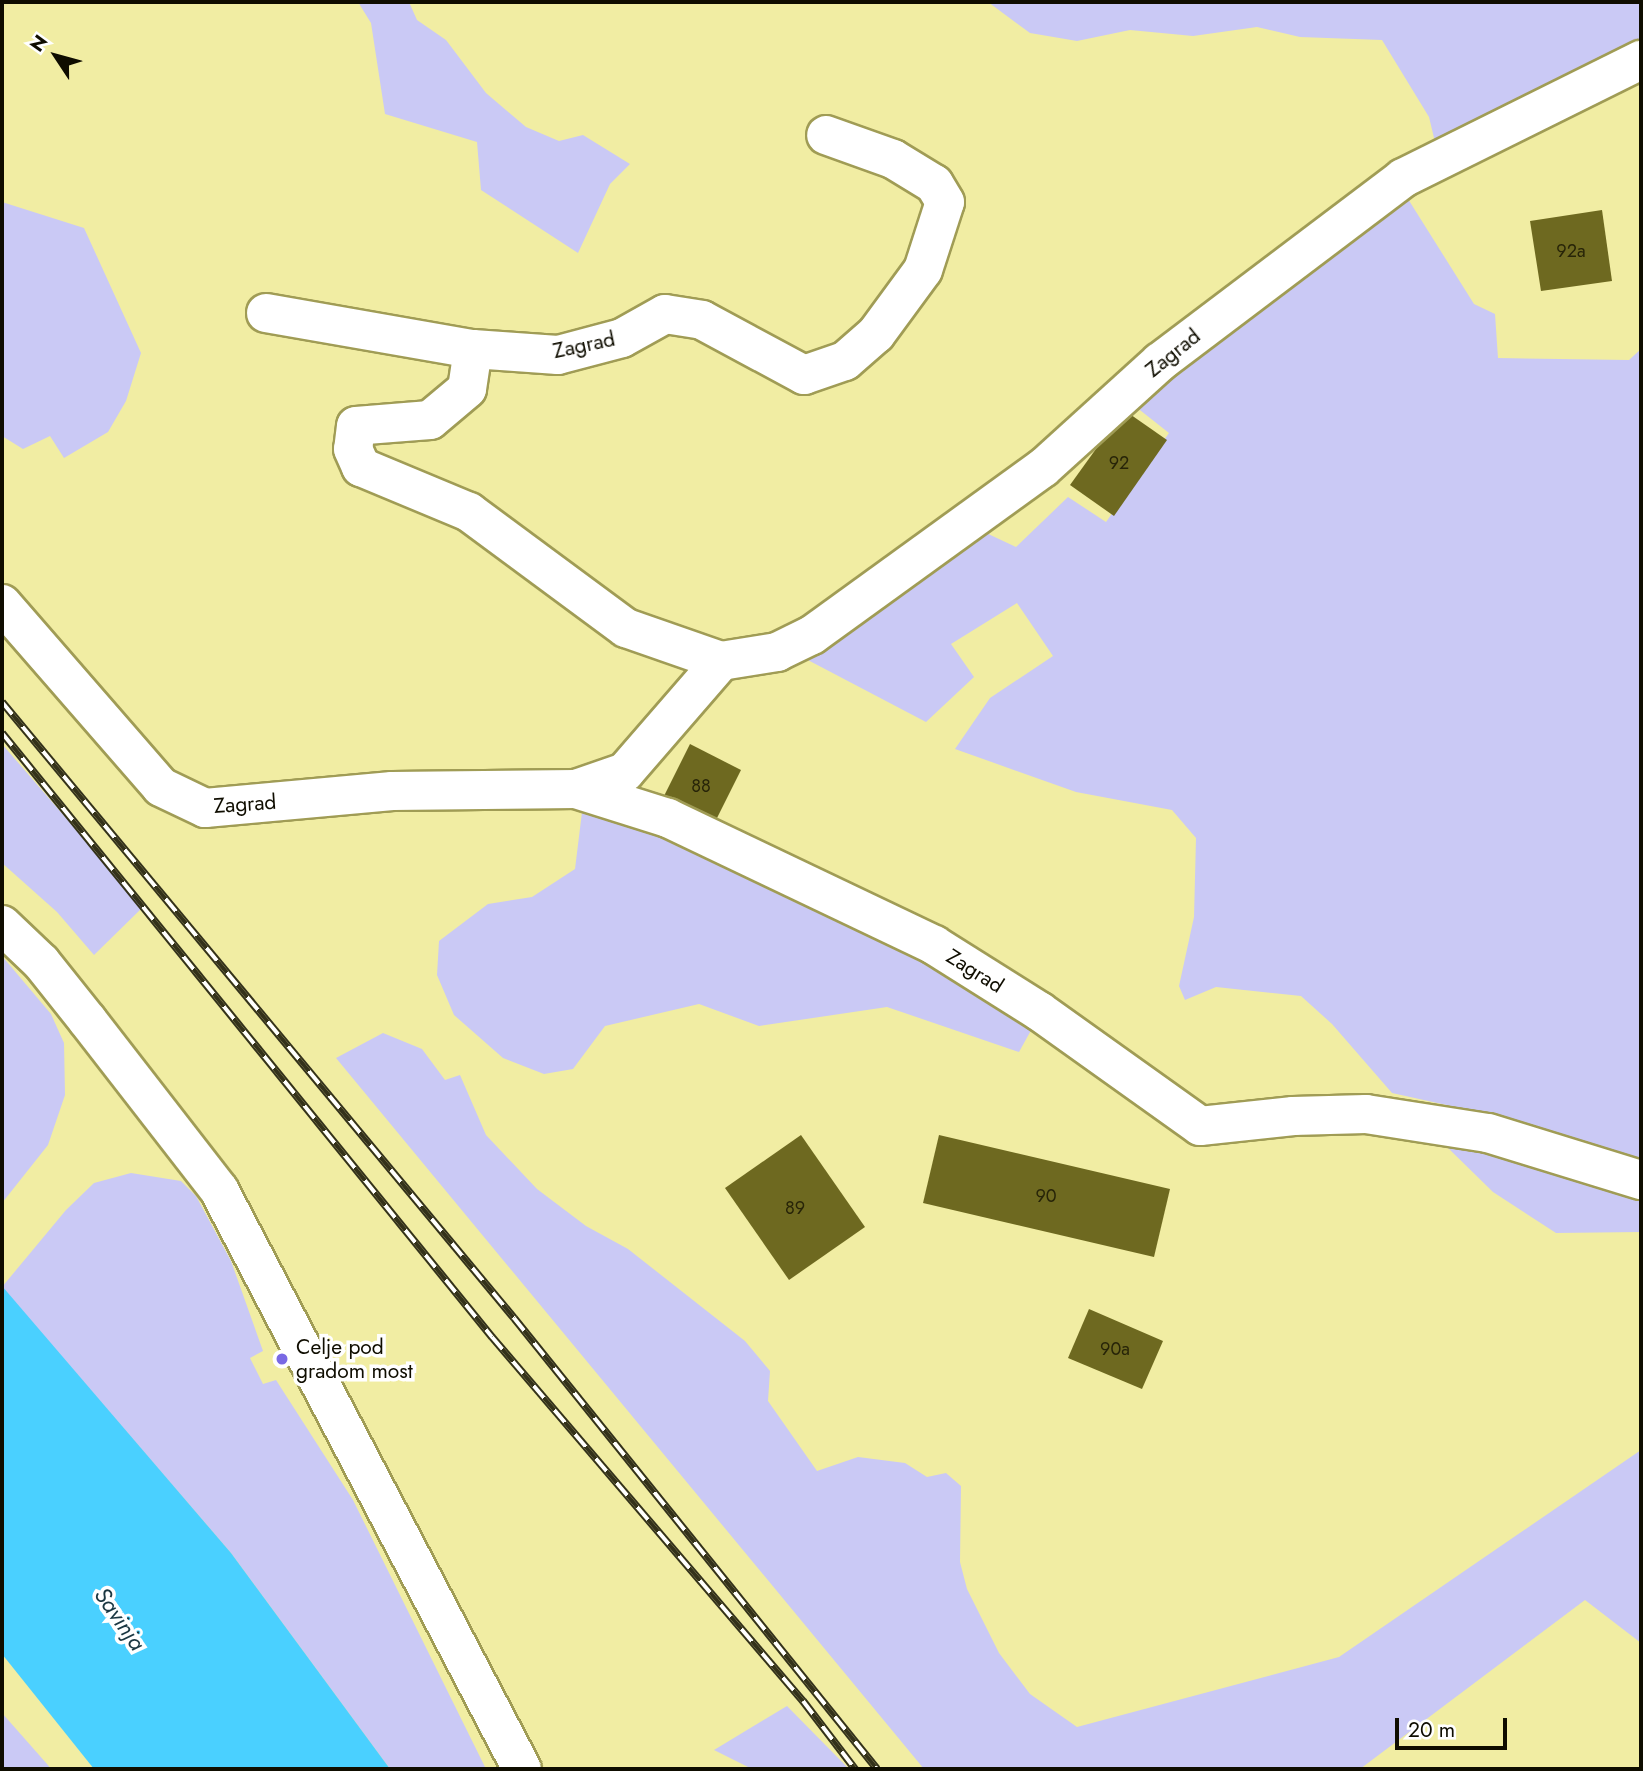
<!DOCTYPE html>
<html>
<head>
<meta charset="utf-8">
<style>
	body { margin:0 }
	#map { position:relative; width:1643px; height:1771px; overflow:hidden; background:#f1eda3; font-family:Jost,sans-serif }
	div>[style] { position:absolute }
	.green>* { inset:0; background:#cac9f5 }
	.water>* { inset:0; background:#4ad0ff }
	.building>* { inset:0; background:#6e6920 }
	.roads { filter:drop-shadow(2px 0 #a09c55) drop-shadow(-2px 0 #a09c55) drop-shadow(0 2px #a09c55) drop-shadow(0 -2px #a09c55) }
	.minor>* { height:38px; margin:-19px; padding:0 19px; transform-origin:19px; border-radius:19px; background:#fff }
	.tertiary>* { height:38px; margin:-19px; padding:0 19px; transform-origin:19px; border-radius:19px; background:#fff }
	.rail>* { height:8px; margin-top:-4px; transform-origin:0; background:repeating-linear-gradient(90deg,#fff 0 16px,#34321b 0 32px); box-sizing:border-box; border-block:2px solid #34321b }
	.dots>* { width:19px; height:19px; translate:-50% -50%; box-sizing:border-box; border:4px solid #fff; border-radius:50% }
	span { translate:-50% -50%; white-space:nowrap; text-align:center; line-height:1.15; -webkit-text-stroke:7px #fff; paint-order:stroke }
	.number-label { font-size:18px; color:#272408 }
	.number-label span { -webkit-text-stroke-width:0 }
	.street-label { font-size:21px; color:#0f0d00 }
	.poi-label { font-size:21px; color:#0f0d00 }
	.left { translate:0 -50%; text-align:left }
	.water-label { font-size:23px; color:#1b3742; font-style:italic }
	.frame { position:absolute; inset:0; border:4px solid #0f0d00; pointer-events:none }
	.north { position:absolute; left:21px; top:21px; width:70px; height:70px; -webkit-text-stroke:5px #fff; paint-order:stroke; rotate:306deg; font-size:19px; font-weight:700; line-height:28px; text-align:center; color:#0f0d00 }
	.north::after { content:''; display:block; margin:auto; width:24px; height:32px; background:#0f0d00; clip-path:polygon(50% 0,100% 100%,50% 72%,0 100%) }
	.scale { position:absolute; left:1395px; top:1718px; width:112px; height:32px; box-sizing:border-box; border:4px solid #0f0d00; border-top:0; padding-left:9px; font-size:21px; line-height:24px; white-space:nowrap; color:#0f0d00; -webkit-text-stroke:5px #fff; paint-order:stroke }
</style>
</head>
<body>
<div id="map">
	<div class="green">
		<i style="clip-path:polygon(358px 2px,409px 2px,417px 20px,446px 40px,486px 93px,526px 127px,559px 141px,583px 135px,630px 164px,610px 184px,578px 253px,481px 190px,477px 142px,385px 114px,371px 23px)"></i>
		<i style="clip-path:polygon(988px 2px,1641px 2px,1641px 54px,1435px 142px,1429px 117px,1382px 40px,1300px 37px,1257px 27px,1193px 36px,1130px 30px,1077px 41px,1030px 33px)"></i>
		<i style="clip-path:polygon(1403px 191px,1474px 304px,1495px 314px,1498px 358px,1629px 360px,1641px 349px,1641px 1232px,1556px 1233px,1493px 1192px,1447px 1147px,1451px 1106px,1392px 1093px,1332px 1024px,1301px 996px,1216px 987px,1185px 1000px,1179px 986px,1194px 917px,1196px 838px,1172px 810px,1076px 792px,955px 749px,990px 698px,1053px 656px,1017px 603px,951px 644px,974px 677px,926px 722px,804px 658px,984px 532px,1016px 547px,1068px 497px,1106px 522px,1169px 433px,1131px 403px)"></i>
		<i style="clip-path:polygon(2px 202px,84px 228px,141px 353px,126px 401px,108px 432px,64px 458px,50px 436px,23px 449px,2px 436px)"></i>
		<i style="clip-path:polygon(2px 744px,143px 907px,94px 955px,57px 912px,2px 863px)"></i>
		<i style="clip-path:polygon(583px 804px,765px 866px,1034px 1025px,1019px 1052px,887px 1007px,759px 1026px,699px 1004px,605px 1026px,573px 1069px,544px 1074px,503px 1058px,454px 1015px,437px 975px,439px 941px,488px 904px,532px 897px,575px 869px)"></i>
		<i style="clip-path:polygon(2px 956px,51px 1014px,64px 1043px,65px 1095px,48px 1145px,2px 1203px)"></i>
		<i style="clip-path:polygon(383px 1033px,422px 1049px,445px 1080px,460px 1075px,486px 1135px,537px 1189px,586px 1226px,628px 1249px,745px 1341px,770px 1371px,768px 1401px,817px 1471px,858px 1457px,905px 1463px,927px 1477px,946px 1473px,961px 1486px,960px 1562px,967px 1589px,999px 1653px,1030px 1694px,1077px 1727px,1339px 1657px,1641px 1450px,1641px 1643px,1585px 1600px,1360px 1769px,924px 1769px,336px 1058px)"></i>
		<i style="clip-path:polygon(131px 1173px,181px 1181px,196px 1196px,231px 1261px,263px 1351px,250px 1358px,263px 1384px,276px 1380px,353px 1500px,486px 1769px,390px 1769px,231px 1553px,2px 1287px,66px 1210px,94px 1183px)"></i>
		<i style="clip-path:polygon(787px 1706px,849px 1769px,752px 1769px,714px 1750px)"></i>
		<i style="clip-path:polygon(2px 1713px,47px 1764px,51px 1769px,2px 1769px)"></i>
	</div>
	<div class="water">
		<i style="clip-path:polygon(2px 1286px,231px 1553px,390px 1769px,94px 1769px,2px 1654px)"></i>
	</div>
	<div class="building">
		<i style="clip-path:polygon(1602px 210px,1612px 281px,1541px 291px,1530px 221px)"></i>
		<i style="clip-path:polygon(1124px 410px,1167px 440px,1114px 516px,1070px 485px)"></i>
		<i style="clip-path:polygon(690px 744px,741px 770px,712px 828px,661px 802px)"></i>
		<i style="clip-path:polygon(801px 1135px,865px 1227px,789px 1280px,725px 1188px)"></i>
		<i style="clip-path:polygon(939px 1135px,1170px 1189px,1154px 1257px,923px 1203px)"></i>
		<i style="clip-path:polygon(1089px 1309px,1163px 1341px,1142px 1389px,1068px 1358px)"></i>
	</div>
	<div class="roads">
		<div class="minor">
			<i style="left:266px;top:313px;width:210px;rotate:9.9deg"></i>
			<i style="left:473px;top:349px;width:85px;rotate:4deg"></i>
			<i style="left:558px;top:355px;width:66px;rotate:-14.9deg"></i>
			<i style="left:622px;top:338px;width:49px;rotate:-29.2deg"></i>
			<i style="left:665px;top:314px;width:37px;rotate:9deg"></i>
			<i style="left:702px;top:320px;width:116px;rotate:28.3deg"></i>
			<i style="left:804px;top:375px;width:43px;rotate:-18.9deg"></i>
			<i style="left:845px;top:361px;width:41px;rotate:-41.1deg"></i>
			<i style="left:876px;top:334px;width:79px;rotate:-53.7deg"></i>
			<i style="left:923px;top:270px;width:71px;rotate:-72.1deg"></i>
			<i style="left:945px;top:202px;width:21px;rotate:-121deg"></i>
			<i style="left:934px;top:184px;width:48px;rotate:-148.6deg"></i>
			<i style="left:893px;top:159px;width:71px;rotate:-160.3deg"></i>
			<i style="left:473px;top:349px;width:40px;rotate:98.5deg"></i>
			<i style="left:467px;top:389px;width:48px;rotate:140deg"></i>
			<i style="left:430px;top:420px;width:74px;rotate:175.4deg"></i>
			<i style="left:356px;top:426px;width:23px;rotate:97deg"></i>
			<i style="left:353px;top:449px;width:20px;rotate:66deg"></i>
			<i style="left:361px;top:467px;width:117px;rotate:22.6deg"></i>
			<i style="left:469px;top:512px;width:195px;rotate:36.5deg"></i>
			<i style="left:626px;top:628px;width:101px;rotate:19.2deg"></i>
			<i style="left:2px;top:604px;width:242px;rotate:49deg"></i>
			<i style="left:161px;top:787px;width:49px;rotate:25.5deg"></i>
			<i style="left:205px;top:808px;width:188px;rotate:-5.2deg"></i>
			<i style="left:392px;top:791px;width:184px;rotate:-0.6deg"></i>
			<i style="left:576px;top:789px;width:52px;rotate:-19.1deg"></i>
			<i style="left:625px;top:772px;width:147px;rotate:-49.1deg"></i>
			<i style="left:721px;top:661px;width:57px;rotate:-9.1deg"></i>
			<i style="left:777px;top:652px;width:39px;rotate:-26deg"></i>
			<i style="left:812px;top:635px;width:285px;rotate:-35.9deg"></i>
			<i style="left:1043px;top:468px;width:158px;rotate:-42.2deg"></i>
			<i style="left:1160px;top:362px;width:305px;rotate:-37.1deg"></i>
			<i style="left:1403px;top:178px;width:266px;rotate:-26.4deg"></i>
			<i style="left:576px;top:789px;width:96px;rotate:17.5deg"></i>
			<i style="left:668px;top:818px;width:295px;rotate:25.5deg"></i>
			<i style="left:934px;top:945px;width:124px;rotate:32.2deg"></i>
			<i style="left:1039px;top:1011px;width:198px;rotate:35.5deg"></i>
			<i style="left:1200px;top:1126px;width:94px;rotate:-6.1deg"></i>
			<i style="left:1293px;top:1116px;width:73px;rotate:-1.6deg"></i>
			<i style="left:1366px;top:1114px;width:123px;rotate:8.9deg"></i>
			<i style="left:1488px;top:1133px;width:160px;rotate:17.1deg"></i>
			<i style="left:88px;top:1021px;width:214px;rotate:52.2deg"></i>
			<i style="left:219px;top:1190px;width:653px;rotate:62.38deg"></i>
		</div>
		<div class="tertiary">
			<i style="left:2px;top:925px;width:54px;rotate:43.5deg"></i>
			<i style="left:41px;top:962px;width:75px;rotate:51.5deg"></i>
		</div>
	</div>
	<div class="rail">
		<i style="left:2px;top:702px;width:801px;rotate:50.27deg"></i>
		<i style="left:514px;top:1318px;width:579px;rotate:51.17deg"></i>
		<i style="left:2px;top:733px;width:778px;rotate:50.95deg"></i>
		<i style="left:492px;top:1337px;width:479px;rotate:49.5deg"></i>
		<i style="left:803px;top:1701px;width:86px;rotate:52.6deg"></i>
	</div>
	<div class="dots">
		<i style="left:282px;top:1359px;background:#7969e4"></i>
	</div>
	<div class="number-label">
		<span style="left:1571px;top:251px">92a</span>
		<span style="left:1119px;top:463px">92</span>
		<span style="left:701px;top:786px">88</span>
		<span style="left:1046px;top:1196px">90</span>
		<span style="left:795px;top:1208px">89</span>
		<span style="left:1115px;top:1349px">90a</span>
	</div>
	<div class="street-label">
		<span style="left:584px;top:345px;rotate:-12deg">Zagrad</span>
		<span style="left:1173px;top:353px;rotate:-39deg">Zagrad</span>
		<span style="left:245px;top:804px;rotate:-4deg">Zagrad</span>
		<span style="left:975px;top:971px;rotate:32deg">Zagrad</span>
	</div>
	<div class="poi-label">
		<span class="left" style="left:296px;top:1359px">Celje pod<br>gradom most</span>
	</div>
	<div class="water-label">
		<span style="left:120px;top:1619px;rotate:55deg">Savinja</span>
	</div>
	<div class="frame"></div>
	<div class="north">N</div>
	<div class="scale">20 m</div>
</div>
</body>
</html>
